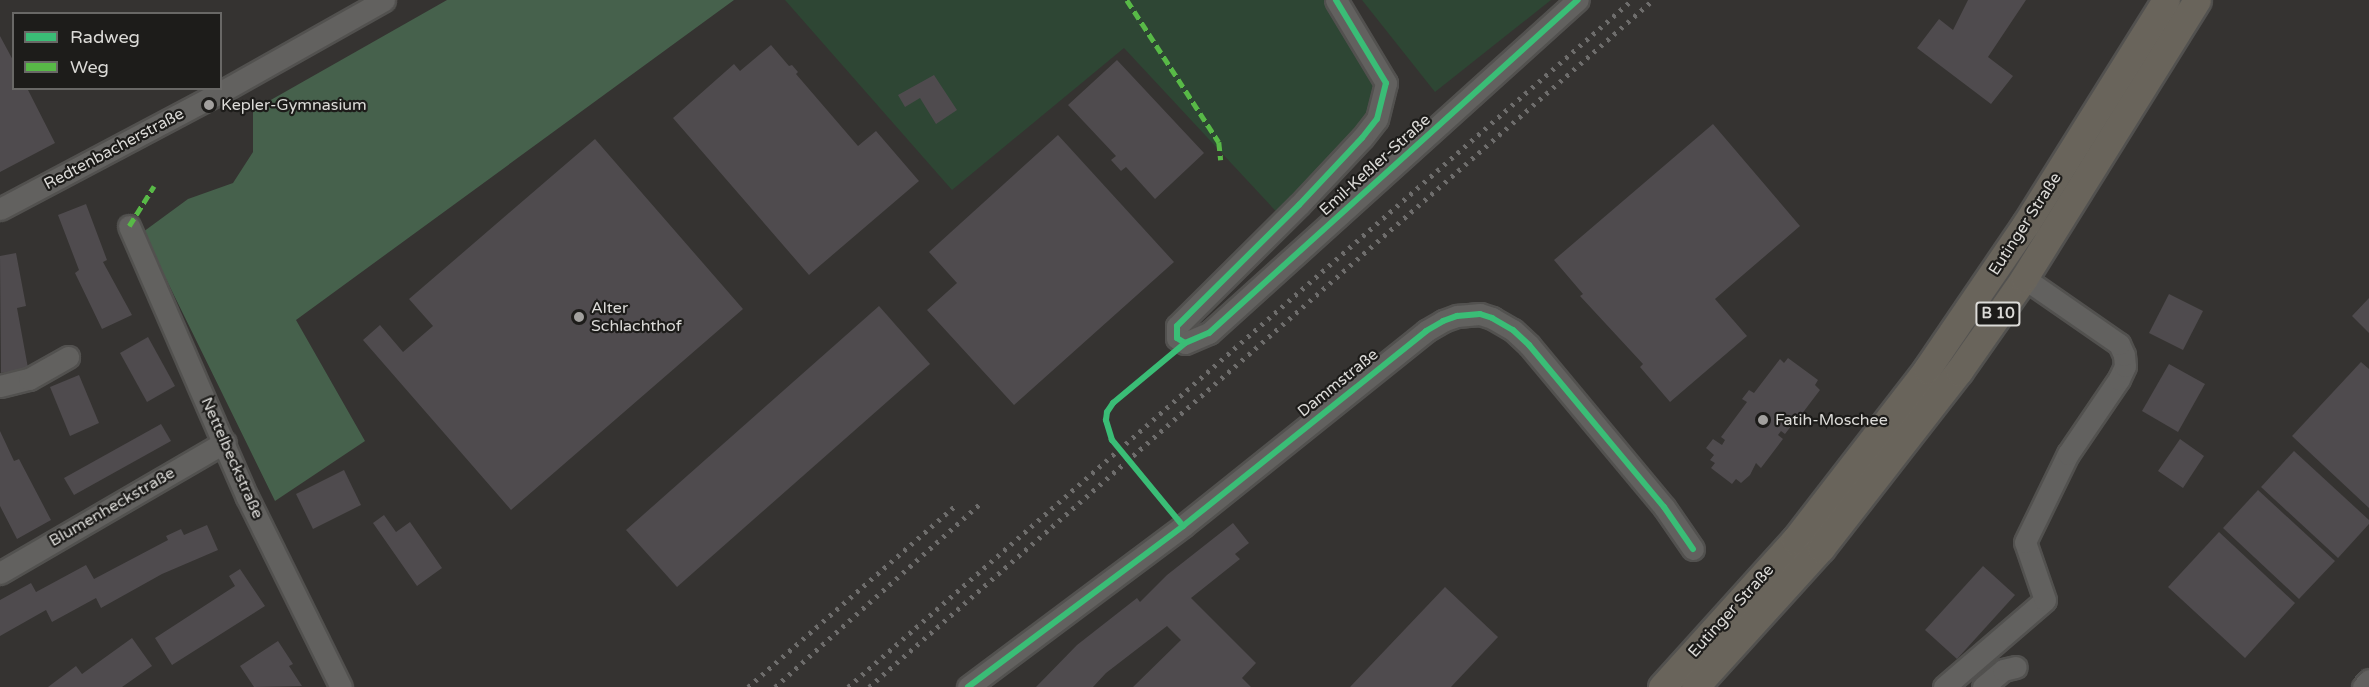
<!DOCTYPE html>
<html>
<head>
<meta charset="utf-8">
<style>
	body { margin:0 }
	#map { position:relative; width:2369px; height:687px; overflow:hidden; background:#353331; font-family:"Varela Round",sans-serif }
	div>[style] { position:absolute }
	.green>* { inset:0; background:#2e4634 }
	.forest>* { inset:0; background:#46614c }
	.building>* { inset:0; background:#4f4b4e }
	.roads { filter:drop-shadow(2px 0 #52514f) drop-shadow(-2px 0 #52514f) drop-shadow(0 2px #52514f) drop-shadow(0 -2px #52514f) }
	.minor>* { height:21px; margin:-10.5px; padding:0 10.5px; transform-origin:10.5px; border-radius:10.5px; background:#62615f }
	.major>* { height:27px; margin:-13.5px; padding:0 13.5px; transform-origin:13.5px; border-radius:13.5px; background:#69645b }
	.rail>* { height:4.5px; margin-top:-2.25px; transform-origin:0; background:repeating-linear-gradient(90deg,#6e6d6c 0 3px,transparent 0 9px) }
	.quiet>* { height:4.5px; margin-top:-2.25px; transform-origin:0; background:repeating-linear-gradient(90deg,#58b947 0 9px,transparent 0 13.5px) }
	.cycleway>* { height:6px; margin:-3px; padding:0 3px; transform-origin:3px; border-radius:3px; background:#3abd76 }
	.dots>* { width:16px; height:16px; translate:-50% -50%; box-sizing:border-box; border:3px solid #1d1c1a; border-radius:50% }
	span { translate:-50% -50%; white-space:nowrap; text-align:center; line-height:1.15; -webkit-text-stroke:4.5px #1d1c1a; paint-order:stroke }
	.shield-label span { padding:2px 4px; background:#1d1c1a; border:2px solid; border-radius:4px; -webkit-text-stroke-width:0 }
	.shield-label { font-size:15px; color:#dcdbd8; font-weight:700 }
	.poi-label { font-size:16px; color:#dcdbd8 }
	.left { translate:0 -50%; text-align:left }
	.street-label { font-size:16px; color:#dcdbd8 }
	.legend { position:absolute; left:12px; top:12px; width:210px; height:78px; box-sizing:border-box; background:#1d1c1a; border:2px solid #696866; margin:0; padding:8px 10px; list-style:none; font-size:18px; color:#dcdbd8 }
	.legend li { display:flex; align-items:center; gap:12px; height:30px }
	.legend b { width:30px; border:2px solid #696866 }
</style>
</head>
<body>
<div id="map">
	<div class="green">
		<i style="clip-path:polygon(785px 0,1335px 0,1386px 83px,1377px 119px,1284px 220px,1124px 48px,952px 190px)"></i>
		<i style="clip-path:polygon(1362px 0,1551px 0,1435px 92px)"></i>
	</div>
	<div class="forest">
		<i style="clip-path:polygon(447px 0,734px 0,296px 320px,365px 441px,275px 501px,143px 232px,188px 199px,233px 183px,253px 152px,253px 110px)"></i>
	</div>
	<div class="building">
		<i style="clip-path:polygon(1968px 0,2026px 0,1988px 57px,2013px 76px,1991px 104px,1917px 48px,1939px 19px,1953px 30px)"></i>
		<i style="clip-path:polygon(0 36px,14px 62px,14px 88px,27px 88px,55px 143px,0 172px)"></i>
		<i style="clip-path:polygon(771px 45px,789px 66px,792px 65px,798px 72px,796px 74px,858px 146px,876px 131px,919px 181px,809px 275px,673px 118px,734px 64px,740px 71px)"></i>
		<i style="clip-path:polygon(1117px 60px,1204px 153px,1155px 199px,1126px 167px,1121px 171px,1111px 160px,1116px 156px,1068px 105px)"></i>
		<i style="clip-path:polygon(934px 75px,957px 110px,936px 124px,920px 98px,905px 107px,898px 95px)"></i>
		<i style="clip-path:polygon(1713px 124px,1800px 226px,1715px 299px,1747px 336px,1670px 402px,1640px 367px,1643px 364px,1580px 296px,1583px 294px,1554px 260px)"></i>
		<i style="clip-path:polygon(1058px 135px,1174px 262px,1014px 405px,927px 310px,957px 283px,929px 252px)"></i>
		<i style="clip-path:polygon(595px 139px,743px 309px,511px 510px,363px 340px,380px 325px,403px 352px,433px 326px,409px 299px)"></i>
		<i style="clip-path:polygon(86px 204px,107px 260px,103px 262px,132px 315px,102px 329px,75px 273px,79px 270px,58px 215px)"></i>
		<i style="clip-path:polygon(16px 253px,26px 306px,17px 308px,28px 368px,1px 373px,0 256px)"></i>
		<i style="clip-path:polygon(2169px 294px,2203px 311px,2183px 350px,2149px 333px)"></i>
		<i style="clip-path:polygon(2369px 298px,2369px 333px,2352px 316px)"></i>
		<i style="clip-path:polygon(879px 306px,930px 364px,677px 587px,626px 530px)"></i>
		<i style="clip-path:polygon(148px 337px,175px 386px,147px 402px,120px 353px)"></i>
		<i style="clip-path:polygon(1788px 358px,1818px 380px,1815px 385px,1820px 390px,1798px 419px,1793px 415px,1791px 418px,1795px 421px,1785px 434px,1781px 431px,1778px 435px,1783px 439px,1761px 468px,1756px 463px,1750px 475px,1741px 483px,1736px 479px,1732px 484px,1711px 468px,1715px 463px,1710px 460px,1714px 455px,1706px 448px,1713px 439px,1722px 445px,1725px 440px,1721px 437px,1747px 402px,1742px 399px,1749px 390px,1754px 393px,1780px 359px,1784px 363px)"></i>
		<i style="clip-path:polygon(2361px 362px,2369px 369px,2369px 508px,2292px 436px)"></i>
		<i style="clip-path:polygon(2169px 364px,2205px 384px,2178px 432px,2142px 411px)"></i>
		<i style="clip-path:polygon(79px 375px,99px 423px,70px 436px,50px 387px)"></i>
		<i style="clip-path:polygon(161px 424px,171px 441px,74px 495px,64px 478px)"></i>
		<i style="clip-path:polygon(0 431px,14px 461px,19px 459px,51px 520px,17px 539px,0 506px)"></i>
		<i style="clip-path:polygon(2180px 439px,2204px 456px,2183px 488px,2158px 471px)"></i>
		<i style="clip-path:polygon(2294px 451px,2369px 520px,2369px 524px,2338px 558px,2261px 487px)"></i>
		<i style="clip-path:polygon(344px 470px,361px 505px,313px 529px,296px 494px)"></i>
		<i style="clip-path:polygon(2258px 490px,2335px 561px,2299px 599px,2223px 528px)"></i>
		<i style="clip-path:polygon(384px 515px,396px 532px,410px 522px,442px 568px,417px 586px,373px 523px)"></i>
		<i style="clip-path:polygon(1233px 523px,1249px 543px,1235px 554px,1240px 559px,1191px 598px,1256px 663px,1242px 678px,1251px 687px,1133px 687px,1181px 640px,1167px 626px,1106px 673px,1093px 687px,1036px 687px,1077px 645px,1137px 598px,1140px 602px,1167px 575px)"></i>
		<i style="clip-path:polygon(207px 525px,218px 550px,162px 574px,101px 608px,96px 598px,52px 622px,46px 610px,0 636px,0 600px,31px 583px,36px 592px,86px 565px,94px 579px,168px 540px,166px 536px,181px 529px,184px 535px)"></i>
		<i style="clip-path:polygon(2219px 532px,2295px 603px,2245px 658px,2168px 587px)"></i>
		<i style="clip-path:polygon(1983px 566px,2015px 595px,1957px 659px,1925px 630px)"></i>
		<i style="clip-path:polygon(240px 569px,265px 606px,172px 665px,155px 638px,235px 586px,229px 576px)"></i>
		<i style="clip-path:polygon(1445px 587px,1498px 637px,1451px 687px,1350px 687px)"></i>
		<i style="clip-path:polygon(132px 638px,152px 666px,122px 687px,48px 687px,76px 666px,82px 674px)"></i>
		<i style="clip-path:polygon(278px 641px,293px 664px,289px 666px,302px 686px,254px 687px,240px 666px)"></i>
	</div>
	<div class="roads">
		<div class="minor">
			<i style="left:1336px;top:0;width:97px;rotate:58.9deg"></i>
			<i style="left:1386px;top:83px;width:37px;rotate:104deg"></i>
			<i style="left:1377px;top:119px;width:24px;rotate:128deg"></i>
			<i style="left:1362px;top:138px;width:92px;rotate:133.2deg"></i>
			<i style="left:1299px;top:205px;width:172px;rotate:135.2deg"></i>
			<i style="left:1177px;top:326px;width:12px;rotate:90deg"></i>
			<i style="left:1177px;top:338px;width:9px;rotate:32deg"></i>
			<i style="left:1185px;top:343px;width:26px;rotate:-23deg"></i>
			<i style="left:1209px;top:333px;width:497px;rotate:-42.1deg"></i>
			<i style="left:0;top:209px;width:250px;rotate:-27.9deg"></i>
			<i style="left:221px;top:92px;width:187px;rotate:-29.4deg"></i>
			<i style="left:129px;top:226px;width:296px;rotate:66.5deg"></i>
			<i style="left:247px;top:497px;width:212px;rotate:63.7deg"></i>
			<i style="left:0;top:386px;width:30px;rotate:-14deg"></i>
			<i style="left:29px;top:379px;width:45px;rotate:-29.4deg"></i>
			<i style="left:0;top:573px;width:260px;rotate:-30.2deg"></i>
			<i style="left:968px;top:687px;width:269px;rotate:-36.8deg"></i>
			<i style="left:1183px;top:526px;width:312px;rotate:-38.7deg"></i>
			<i style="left:1426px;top:331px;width:20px;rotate:-30deg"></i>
			<i style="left:1443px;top:321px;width:15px;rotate:-20deg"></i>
			<i style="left:1457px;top:316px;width:23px;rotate:-5deg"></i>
			<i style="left:1480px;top:314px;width:13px;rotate:18deg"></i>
			<i style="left:1492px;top:318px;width:24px;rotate:30deg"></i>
			<i style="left:1513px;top:330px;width:22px;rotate:43deg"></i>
			<i style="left:1529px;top:345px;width:211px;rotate:50.2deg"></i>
			<i style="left:1664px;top:507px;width:51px;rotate:55.4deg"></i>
			<i style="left:1944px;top:687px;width:133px;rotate:-40.7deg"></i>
			<i style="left:2045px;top:600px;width:61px;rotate:-109deg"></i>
			<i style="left:2025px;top:542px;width:98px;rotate:-64deg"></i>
			<i style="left:2068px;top:454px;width:91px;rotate:-55.8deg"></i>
			<i style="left:2119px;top:379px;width:14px;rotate:-65deg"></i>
			<i style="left:2125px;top:366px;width:11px;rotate:-95deg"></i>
			<i style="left:2124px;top:355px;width:12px;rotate:-114deg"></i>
			<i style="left:2119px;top:344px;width:116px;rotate:-145.2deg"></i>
			<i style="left:1983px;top:687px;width:26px;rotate:-40deg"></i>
			<i style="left:2003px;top:670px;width:13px;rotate:-13deg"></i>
			<i style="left:2363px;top:687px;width:9px;rotate:-49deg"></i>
		</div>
		<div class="major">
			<i style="left:1662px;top:687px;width:198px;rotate:-47.9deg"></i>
			<i style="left:1795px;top:540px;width:216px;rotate:-52.3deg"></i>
			<i style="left:1927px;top:369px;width:176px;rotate:-55.7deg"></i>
			<i style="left:2026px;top:224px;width:264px;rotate:-58deg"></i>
			<i style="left:1695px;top:687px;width:188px;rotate:-47.8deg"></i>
			<i style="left:1821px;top:548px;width:224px;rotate:-52.1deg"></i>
			<i style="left:1959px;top:371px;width:113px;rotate:-55deg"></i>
			<i style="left:2024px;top:278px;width:327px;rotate:-58.1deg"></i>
		</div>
	</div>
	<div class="rail">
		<i style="left:748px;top:687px;width:275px;rotate:-41.2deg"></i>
		<i style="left:775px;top:687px;width:275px;rotate:-41.8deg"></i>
		<i style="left:848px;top:687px;width:1042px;rotate:-41.23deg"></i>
		<i style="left:869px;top:687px;width:1042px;rotate:-41.23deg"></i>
	</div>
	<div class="quiet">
		<i style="left:1127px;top:0;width:169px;rotate:57.1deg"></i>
		<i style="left:1219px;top:142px;width:18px;rotate:84deg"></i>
		<i style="left:129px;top:226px;width:47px;rotate:-58deg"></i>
	</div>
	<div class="cycleway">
		<i style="left:1185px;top:343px;width:9px;rotate:-148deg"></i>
		<i style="left:1177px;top:338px;width:12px;rotate:-90deg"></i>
		<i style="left:1177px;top:326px;width:172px;rotate:-44.8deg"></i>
		<i style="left:1299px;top:205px;width:92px;rotate:-46.8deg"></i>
		<i style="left:1362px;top:138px;width:24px;rotate:-52deg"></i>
		<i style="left:1377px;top:119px;width:37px;rotate:-76deg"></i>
		<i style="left:1386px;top:83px;width:97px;rotate:-121.1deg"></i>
		<i style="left:1183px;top:526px;width:112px;rotate:-129.5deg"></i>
		<i style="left:1112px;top:440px;width:21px;rotate:-107deg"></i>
		<i style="left:1106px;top:420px;width:8px;rotate:-83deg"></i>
		<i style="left:1107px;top:412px;width:11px;rotate:-56deg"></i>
		<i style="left:1113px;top:403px;width:94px;rotate:-39.8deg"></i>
		<i style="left:1185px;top:343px;width:26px;rotate:-23deg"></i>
		<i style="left:1209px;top:333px;width:497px;rotate:-42.1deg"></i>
		<i style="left:968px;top:687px;width:269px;rotate:-36.8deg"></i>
		<i style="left:1183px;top:526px;width:312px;rotate:-38.7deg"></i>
		<i style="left:1426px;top:331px;width:20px;rotate:-30deg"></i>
		<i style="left:1443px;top:321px;width:15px;rotate:-20deg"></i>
		<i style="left:1457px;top:316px;width:23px;rotate:-5deg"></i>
		<i style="left:1480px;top:314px;width:13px;rotate:18deg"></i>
		<i style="left:1492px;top:318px;width:24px;rotate:30deg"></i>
		<i style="left:1513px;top:330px;width:22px;rotate:43deg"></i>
		<i style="left:1529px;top:345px;width:211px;rotate:50.2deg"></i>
		<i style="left:1664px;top:507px;width:51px;rotate:55.4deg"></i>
	</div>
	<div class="dots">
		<i style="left:209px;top:105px;background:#a2a09e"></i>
		<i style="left:579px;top:317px;background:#a2a09e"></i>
		<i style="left:1763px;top:420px;background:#a2a09e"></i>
	</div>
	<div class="shield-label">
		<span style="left:1998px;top:314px">B 10</span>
	</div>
	<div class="poi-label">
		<span class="left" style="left:221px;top:105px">Kepler-Gymnasium</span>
		<span class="left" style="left:591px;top:317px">Alter<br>Schlachthof</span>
		<span class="left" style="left:1775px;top:420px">Fatih-Moschee</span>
	</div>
	<div class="street-label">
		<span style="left:114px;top:149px;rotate:-28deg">Redtenbacherstraße</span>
		<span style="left:1375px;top:165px;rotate:-42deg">Emil-Keßler-Straße</span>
		<span style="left:2025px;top:224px;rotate:-57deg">Eutinger Straße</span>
		<span style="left:1338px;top:383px;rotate:-39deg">Dammstraße</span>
		<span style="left:232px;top:458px;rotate:66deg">Nettelbeckstraße</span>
		<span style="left:112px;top:507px;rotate:-30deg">Blumenheckstraße</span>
		<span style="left:1731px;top:611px;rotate:-48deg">Eutinger Straße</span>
	</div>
	<ul class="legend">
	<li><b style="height:8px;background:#3abd76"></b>Radweg</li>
	<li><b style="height:8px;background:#58b947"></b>Weg</li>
	</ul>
</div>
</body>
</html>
